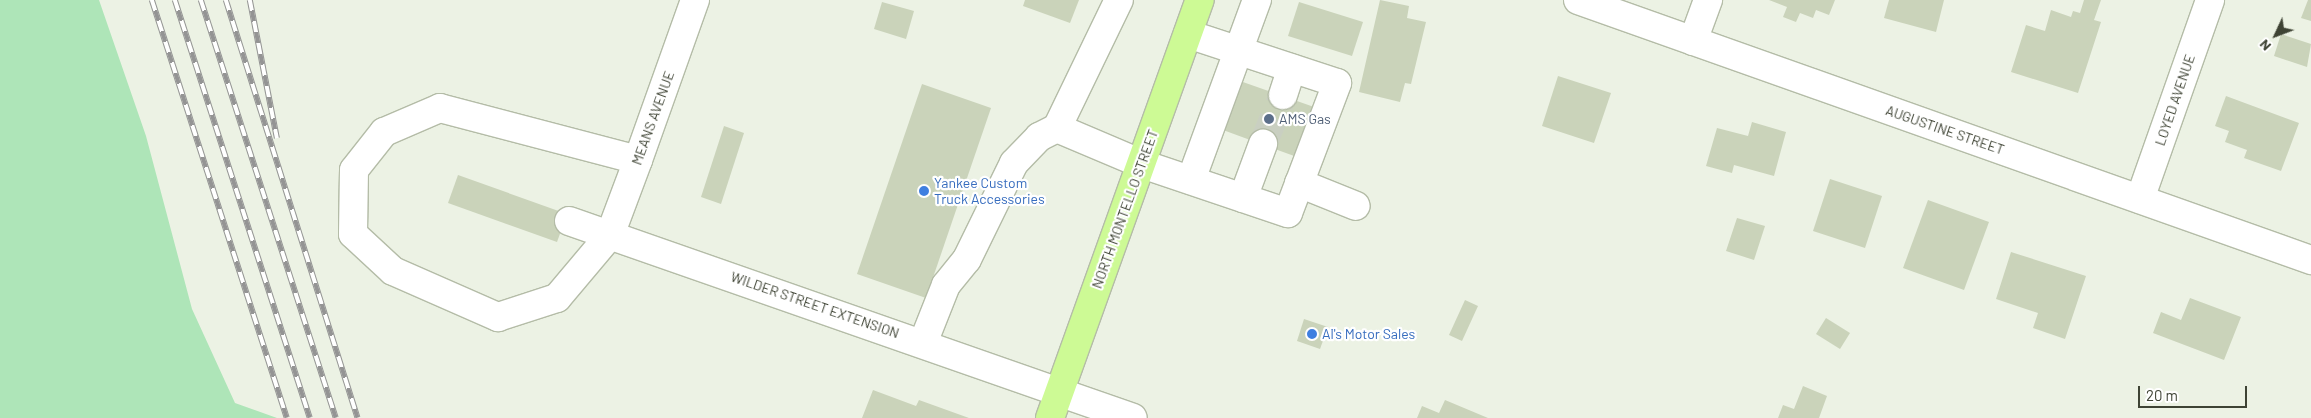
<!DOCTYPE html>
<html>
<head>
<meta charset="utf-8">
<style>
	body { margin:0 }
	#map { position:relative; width:2311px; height:418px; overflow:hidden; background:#ecf2e4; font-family:Barlow,sans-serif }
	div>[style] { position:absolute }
	.green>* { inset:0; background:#aee5b8 }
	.building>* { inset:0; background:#cad3ba }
	.minor-tunnel>* { height:28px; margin-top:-14px; transform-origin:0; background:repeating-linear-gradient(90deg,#c9cfc1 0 28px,transparent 0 42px) }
	.roads { filter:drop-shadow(1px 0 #b4bca7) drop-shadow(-1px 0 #b4bca7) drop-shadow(0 1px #b4bca7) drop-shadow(0 -1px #b4bca7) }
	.minor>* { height:28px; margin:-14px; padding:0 14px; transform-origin:14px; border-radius:14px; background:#fff }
	.major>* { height:28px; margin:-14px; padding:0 14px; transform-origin:14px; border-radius:14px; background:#cdfa95 }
	.rail>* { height:5.5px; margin-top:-2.75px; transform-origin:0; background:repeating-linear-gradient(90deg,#fff 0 11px,#949494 0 22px); box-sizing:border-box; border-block:1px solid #949494 }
	.dots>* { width:14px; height:14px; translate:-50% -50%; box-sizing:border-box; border:2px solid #fff; border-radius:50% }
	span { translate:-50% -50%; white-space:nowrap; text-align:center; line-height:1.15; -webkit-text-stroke:4.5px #fff; paint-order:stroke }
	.street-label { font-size:14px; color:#3e4334 }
	.service-label { font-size:14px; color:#4e5e75 }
	.left { translate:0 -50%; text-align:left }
	.shop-label { font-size:14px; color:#366cbe }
	.north { position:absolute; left:2251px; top:10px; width:50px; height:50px; -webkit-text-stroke:4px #fff; paint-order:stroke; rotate:227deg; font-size:14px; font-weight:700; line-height:20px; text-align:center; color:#3e4334 }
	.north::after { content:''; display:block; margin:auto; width:18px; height:22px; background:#3e4334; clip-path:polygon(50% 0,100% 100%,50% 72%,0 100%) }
	.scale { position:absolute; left:2138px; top:386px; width:109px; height:22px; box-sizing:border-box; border:2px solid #3e4334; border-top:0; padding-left:6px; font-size:15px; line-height:18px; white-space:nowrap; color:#3e4334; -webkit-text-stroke:4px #fff; paint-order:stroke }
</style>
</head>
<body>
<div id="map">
	<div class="green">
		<i style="clip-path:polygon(0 0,99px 0,146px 136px,192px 309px,235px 403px,277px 418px,0 418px)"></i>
	</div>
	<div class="building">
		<i style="clip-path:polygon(1025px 0,1079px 0,1070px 23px,1023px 6px)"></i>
		<i style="clip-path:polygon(1380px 0,1409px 6px,1407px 18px,1426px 22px,1411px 84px,1405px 83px,1400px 102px,1359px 92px)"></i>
		<i style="clip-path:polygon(1769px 0,1835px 0,1829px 15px,1816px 10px,1813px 18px,1800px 13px,1796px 22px,1783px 17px,1787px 7px)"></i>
		<i style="clip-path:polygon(1889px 0,1944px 0,1936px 32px,1884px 18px)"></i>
		<i style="clip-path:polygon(2084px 0,2101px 0,2094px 20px,2101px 22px,2078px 93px,2011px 72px,2026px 25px,2045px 31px,2051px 10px,2071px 17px,2073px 11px,2080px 13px)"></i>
		<i style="clip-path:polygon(2308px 0,2311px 0,2311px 21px,2301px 18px)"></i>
		<i style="clip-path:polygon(882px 2px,914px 11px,906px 39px,874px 29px)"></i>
		<i style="clip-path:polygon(1299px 2px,1363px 22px,1352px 56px,1288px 36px)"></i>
		<i style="clip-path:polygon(2281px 34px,2311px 44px,2307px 67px,2274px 56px)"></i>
		<i style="clip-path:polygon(1558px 76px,1611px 93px,1594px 143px,1542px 126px)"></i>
		<i style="clip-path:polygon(1240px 81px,1314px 107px,1297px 157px,1223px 130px)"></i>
		<i style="clip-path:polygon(922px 84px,991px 108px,926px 298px,857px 274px)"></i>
		<i style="clip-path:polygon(2226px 96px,2299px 123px,2281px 171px,2244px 158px,2247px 150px,2225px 142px,2229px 131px,2215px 126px)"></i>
		<i style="clip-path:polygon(1752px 122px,1786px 132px,1774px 176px,1734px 165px,1732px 173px,1706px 166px,1717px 128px,1748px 136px)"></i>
		<i style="clip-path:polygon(724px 126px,744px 133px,721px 204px,701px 197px)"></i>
		<i style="clip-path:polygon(458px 175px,567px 214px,557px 242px,448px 203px)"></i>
		<i style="clip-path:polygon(1830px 179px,1882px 196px,1865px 248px,1813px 231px)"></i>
		<i style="clip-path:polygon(1928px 200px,1989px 222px,1964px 290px,1903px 268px)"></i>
		<i style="clip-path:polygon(1737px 218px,1765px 226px,1754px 260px,1726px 251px)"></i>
		<i style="clip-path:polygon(2011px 252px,2086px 276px,2065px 339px,2033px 328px,2038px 313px,1996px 299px)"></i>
		<i style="clip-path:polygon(2190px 298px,2241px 317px,2224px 360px,2153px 333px,2161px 312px,2181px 320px)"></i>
		<i style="clip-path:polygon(1465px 300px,1478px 306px,1462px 341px,1449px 335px)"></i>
		<i style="clip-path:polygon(1826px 318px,1850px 333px,1840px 349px,1816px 334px)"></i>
		<i style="clip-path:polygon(1304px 319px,1328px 327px,1320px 349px,1297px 341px)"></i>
		<i style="clip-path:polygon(1803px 386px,1827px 396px,1819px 418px,1778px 418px,1783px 405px,1794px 409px)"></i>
		<i style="clip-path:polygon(873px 390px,916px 406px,919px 400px,969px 418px,862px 418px)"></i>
		<i style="clip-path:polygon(1445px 400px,1488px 418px,1417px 418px,1422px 406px,1439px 413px)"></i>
	</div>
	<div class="minor-tunnel">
		<i style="left:1263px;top:144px;width:53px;rotate:-67.8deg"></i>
	</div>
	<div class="roads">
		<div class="minor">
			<i style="left:1578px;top:0;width:778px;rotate:19.53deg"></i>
			<i style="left:1693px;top:41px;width:44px;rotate:-69.9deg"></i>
			<i style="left:1283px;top:95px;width:28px;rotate:-72deg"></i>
			<i style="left:1057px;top:128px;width:92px;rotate:23deg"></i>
			<i style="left:1142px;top:164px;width:154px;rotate:18.6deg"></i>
			<i style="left:1288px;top:213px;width:139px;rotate:-69.3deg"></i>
			<i style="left:1337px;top:83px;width:157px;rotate:-161.8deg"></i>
			<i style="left:638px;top:160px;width:205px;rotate:-165.3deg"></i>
			<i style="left:440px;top:108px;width:61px;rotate:156.8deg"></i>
			<i style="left:384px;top:132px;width:48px;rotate:128.3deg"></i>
			<i style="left:354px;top:170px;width:64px;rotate:90.9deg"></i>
			<i style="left:353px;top:234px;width:54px;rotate:42.8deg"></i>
			<i style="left:393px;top:271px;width:115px;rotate:23.7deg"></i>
			<i style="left:498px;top:317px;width:62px;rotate:-17.9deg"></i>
			<i style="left:557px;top:298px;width:82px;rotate:-49.9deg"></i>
			<i style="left:610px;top:235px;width:80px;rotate:-69.5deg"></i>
			<i style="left:638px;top:160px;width:170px;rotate:-70.4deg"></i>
			<i style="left:1191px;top:180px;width:192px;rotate:-69.9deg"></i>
			<i style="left:1299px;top:183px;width:61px;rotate:22deg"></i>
			<i style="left:1243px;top:198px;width:58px;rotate:-69.7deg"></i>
			<i style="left:2140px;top:199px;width:211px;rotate:-70.6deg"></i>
			<i style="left:569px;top:221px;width:597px;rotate:19.25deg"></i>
			<i style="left:923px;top:343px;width:62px;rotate:-68.4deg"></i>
			<i style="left:946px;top:285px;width:33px;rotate:-51deg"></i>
			<i style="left:967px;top:259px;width:107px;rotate:-63.9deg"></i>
			<i style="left:1014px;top:163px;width:36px;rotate:-46deg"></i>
			<i style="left:1039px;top:137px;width:20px;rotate:-27deg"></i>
			<i style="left:1057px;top:128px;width:142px;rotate:-64.2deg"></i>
		</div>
		<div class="major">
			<i style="left:1050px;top:418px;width:444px;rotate:-70.3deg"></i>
		</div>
	</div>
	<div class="rail">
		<i style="left:152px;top:0;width:439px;rotate:72.1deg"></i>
		<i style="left:175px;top:0;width:439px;rotate:72.1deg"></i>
		<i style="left:201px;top:0;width:439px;rotate:72.1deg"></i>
		<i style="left:226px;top:0;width:438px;rotate:72.5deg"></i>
		<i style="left:250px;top:0;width:141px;rotate:78.9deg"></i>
	</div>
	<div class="dots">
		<i style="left:1269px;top:119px;background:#5c6f8a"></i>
		<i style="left:924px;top:191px;background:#3f7fe0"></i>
		<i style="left:1312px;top:334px;background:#3f7fe0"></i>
	</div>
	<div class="street-label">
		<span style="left:2175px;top:100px;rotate:-71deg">LOYED AVENUE</span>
		<span style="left:653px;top:118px;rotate:-70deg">MEANS AVENUE</span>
		<span style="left:1945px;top:130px;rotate:19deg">AUGUSTINE STREET</span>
		<span style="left:1125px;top:209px;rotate:-70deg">NORTH MONTELLO STREET</span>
		<span style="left:815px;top:305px;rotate:19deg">WILDER STREET EXTENSION</span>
	</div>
	<div class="service-label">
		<span class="left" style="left:1279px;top:119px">AMS Gas</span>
	</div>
	<div class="shop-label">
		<span class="left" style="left:934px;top:191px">Yankee Custom<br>Truck Accessories</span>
		<span class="left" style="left:1322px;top:334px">Al's Motor Sales</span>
	</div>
	<div class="north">N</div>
	<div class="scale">20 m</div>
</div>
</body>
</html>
